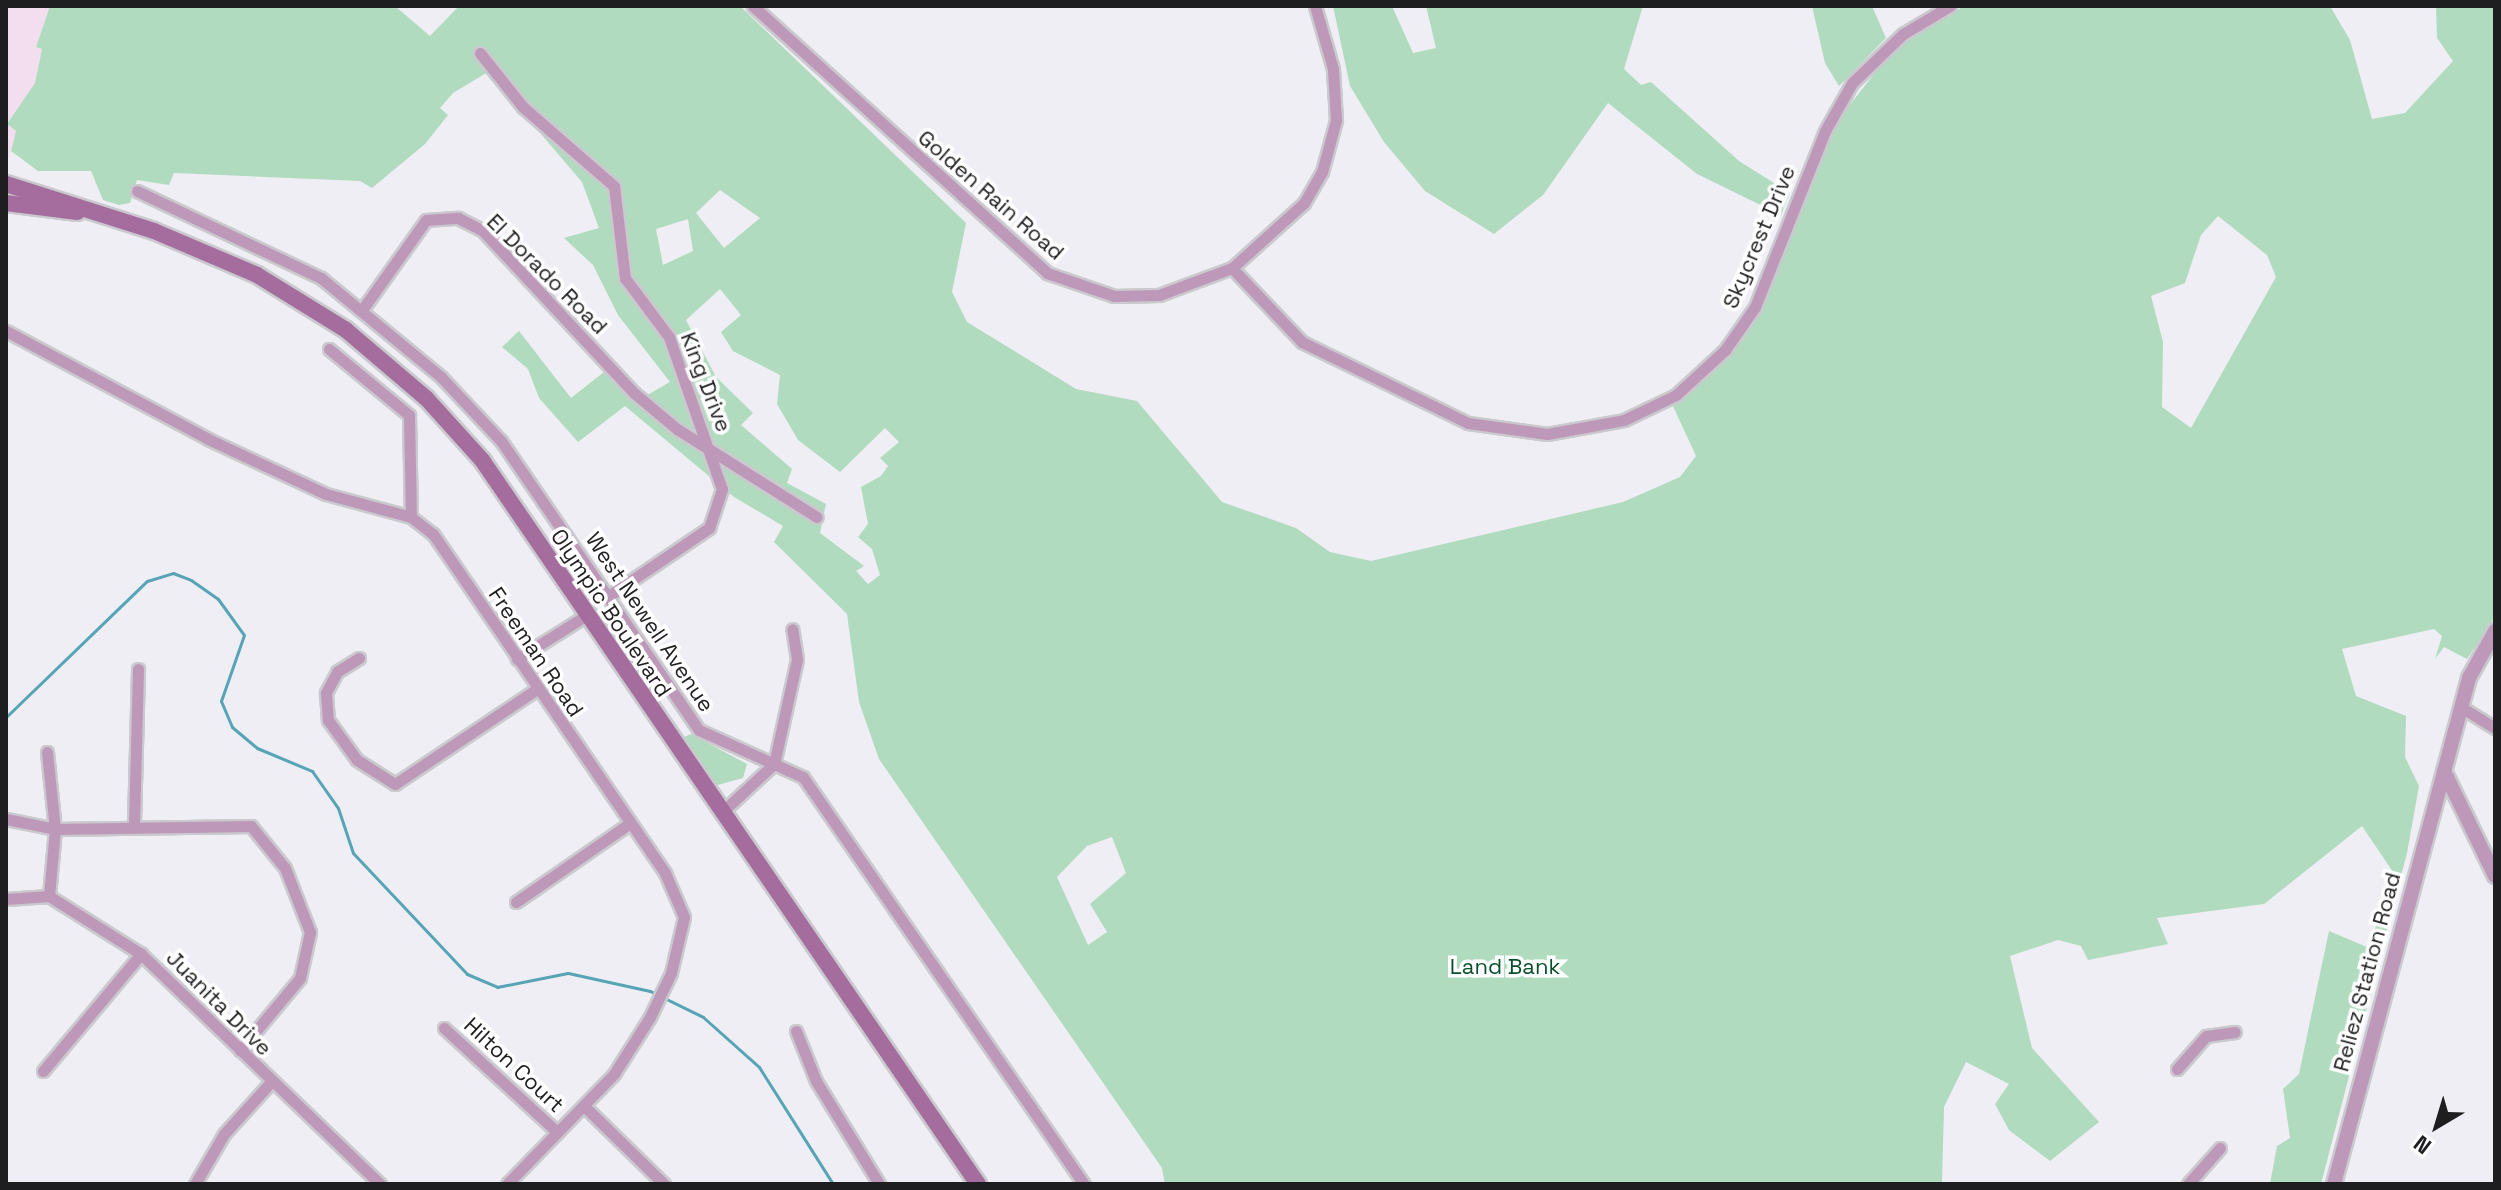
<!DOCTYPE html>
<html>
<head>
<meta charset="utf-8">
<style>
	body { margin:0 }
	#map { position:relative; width:2501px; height:1190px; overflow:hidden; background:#efeef4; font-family:"Space Grotesk",sans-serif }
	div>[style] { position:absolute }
	.commercial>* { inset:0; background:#f2deee }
	.green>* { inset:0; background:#b1dbbe }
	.stream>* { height:3px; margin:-1.5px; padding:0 1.5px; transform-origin:1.5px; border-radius:1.5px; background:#56a4b6 }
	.roads { filter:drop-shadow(2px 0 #c9c9ce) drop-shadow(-2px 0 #c9c9ce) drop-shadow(0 2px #c9c9ce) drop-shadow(0 -2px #c9c9ce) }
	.minor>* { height:11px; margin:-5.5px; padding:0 5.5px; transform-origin:5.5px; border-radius:5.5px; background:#be98b9 }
	.tertiary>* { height:14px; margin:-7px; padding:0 7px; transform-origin:7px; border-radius:7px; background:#be98b9 }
	.secondary>* { height:16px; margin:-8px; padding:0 8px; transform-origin:8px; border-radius:8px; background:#a46d9e }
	span { translate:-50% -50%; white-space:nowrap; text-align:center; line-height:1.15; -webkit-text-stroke:7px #fff; paint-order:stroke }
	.street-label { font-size:22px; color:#1e1e20 }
	.park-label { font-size:22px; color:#084f2b }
	.frame { position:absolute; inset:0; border:8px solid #1e1e20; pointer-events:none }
	.north { position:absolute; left:2397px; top:1086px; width:80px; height:80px; -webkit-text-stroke:6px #fff; paint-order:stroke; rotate:218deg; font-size:22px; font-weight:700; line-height:32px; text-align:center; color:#1e1e20 }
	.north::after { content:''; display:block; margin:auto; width:28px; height:36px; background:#1e1e20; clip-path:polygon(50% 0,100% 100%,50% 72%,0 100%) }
</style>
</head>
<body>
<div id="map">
	<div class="commercial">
		<i style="clip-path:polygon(6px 6px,50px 6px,36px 47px,42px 49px,35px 83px,7px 124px,16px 131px,6px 166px)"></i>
	</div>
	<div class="green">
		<i style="clip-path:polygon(evenodd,50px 6px,395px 6px,430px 36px,459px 6px,740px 6px,966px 223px,952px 292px,967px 322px,1076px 389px,1137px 401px,1222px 502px,1296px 528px,1330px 552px,1371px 561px,1623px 502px,1680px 477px,1696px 456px,1672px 404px,1744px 339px,1840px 117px,1894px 49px,1964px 6px,2330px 6px,2350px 40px,2372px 119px,2405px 113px,2453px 61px,2437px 38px,2436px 6px,2493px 6px,2495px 617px,2467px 659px,2444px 647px,2435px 659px,2442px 636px,2434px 629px,2342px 649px,2356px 696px,2406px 716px,2405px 757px,2419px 786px,2407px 853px,2321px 1184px,2270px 1184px,2277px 1146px,2290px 1138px,2283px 1089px,2299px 1074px,2329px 931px,2367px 947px,2397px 878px,2362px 826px,2264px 904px,2157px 918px,2168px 944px,2088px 960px,2081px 946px,2058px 940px,2010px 956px,2032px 1048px,2099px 1122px,2050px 1161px,2009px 1130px,1995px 1104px,2009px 1084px,1966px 1062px,1944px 1107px,1942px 1182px,1936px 1184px,1165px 1184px,1162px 1168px,879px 759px,859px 702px,847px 614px,774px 542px,783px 526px,734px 497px,625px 406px,578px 442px,539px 398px,528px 369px,502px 347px,519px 331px,571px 398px,604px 372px,637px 401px,670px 382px,618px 315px,593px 265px,564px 238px,599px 228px,582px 182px,488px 72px,453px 93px,440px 108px,448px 115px,425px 144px,372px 188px,360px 181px,174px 173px,169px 185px,137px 180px,130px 203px,119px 205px,103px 200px,91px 171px,38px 171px,11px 151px,16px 131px,7px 124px,35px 83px,42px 49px,36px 47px,50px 6px,720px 190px,760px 218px,724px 248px,696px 213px,720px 190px,50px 6px,2218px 216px,2267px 255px,2276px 277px,2191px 428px,2162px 407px,2163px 342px,2151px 296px,2185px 283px,2201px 235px,2218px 216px,50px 6px,688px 219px,693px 251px,663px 265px,656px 229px,688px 219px,50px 6px,720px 289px,741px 315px,721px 332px,733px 351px,780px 375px,777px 404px,798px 440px,840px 472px,885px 428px,899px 442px,880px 458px,888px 466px,881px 476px,861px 487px,868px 524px,858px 537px,872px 549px,880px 575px,868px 584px,856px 571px,864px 566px,820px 533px,826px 504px,787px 483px,792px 469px,741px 425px,753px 413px,716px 377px,686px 320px,720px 289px,50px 6px,1112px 837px,1126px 873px,1090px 904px,1107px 932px,1088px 945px,1057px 877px,1087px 846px,1112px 837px)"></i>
		<i style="clip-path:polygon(1333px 6px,1392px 6px,1413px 53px,1436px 48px,1426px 6px,1643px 6px,1624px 69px,1641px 85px,1651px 82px,1739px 161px,1790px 193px,1781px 215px,1697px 174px,1608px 103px,1543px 195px,1494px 234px,1425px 191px,1384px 142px,1350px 86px)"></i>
		<i style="clip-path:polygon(1812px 6px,1872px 6px,1886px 38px,1839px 86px,1825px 63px)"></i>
		<i style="clip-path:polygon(691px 734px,747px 764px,743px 778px,714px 786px,682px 738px)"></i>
	</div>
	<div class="stream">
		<i style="left:6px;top:717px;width:196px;rotate:-44deg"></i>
		<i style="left:147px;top:581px;width:27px;rotate:-17deg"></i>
		<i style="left:173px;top:573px;width:19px;rotate:21deg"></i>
		<i style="left:191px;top:580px;width:33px;rotate:35deg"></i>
		<i style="left:218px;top:599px;width:44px;rotate:54.2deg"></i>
		<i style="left:244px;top:635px;width:70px;rotate:109.2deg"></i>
		<i style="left:221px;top:701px;width:28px;rotate:67deg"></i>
		<i style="left:232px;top:727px;width:33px;rotate:40deg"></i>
		<i style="left:257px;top:748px;width:60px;rotate:22.7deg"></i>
		<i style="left:312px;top:771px;width:45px;rotate:54.9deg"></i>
		<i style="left:338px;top:808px;width:47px;rotate:71.6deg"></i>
		<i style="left:353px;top:853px;width:166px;rotate:46.7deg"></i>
		<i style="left:467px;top:974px;width:33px;rotate:23deg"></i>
		<i style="left:497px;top:987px;width:72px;rotate:-11.2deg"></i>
		<i style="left:568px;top:973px;width:84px;rotate:12.4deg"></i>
		<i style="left:650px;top:991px;width:59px;rotate:26.1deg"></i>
		<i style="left:703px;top:1017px;width:75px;rotate:41.8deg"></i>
		<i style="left:759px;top:1067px;width:138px;rotate:57.7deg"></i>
	</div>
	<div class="roads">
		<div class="minor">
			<i style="left:753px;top:6px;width:397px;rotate:42.2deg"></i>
			<i style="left:1047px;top:273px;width:71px;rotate:18.9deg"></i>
			<i style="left:1114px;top:296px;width:45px;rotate:-1.3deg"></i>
			<i style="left:1159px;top:295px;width:78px;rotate:-20.3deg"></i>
			<i style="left:1232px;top:268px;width:97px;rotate:-42.1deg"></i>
			<i style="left:1304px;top:203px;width:36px;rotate:-60deg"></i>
			<i style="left:1322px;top:172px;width:54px;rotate:-74.9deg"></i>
			<i style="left:1336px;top:120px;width:51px;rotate:-93.4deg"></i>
			<i style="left:1333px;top:69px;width:66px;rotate:-105.9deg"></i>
			<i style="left:480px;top:53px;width:69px;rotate:51.5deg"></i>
			<i style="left:523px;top:107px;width:121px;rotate:41deg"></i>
			<i style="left:614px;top:186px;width:93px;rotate:83.2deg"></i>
			<i style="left:625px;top:278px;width:74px;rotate:53.3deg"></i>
			<i style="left:669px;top:337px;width:161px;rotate:70.8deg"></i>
			<i style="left:722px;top:489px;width:41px;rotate:108.4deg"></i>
			<i style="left:709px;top:528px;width:120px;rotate:145.9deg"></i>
			<i style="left:137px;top:191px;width:204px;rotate:25.3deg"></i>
			<i style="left:321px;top:278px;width:156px;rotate:39.5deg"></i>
			<i style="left:441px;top:377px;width:88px;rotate:46.8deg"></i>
			<i style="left:501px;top:441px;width:350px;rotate:55.6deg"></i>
			<i style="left:699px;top:730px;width:114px;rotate:24.3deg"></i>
			<i style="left:803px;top:777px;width:495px;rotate:55.4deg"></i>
			<i style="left:1232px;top:268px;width:102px;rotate:46.6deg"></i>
			<i style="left:1302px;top:342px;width:185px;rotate:26deg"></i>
			<i style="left:1468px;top:423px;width:80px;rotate:7.9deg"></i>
			<i style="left:1547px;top:434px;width:78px;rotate:-10.3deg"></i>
			<i style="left:1624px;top:420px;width:58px;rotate:-25.7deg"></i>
			<i style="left:1676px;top:395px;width:67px;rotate:-42.6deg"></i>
			<i style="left:1725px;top:350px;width:52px;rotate:-55.1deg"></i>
			<i style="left:1755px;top:307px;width:189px;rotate:-68.3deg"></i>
			<i style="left:1825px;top:131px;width:55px;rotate:-60.6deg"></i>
			<i style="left:1852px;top:83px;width:71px;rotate:-43.9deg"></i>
			<i style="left:1903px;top:34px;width:55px;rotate:-30.8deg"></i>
			<i style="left:362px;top:310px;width:110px;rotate:-54.6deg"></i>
			<i style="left:426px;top:220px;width:32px;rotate:-4deg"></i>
			<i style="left:458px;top:218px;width:28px;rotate:27deg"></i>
			<i style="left:483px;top:231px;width:221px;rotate:47deg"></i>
			<i style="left:634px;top:393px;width:56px;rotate:39.9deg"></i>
			<i style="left:677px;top:429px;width:165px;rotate:32.2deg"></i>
			<i style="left:6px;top:331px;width:229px;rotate:28.1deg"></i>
			<i style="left:208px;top:439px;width:130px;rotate:25deg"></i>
			<i style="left:326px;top:494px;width:88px;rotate:15.1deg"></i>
			<i style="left:411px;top:517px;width:28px;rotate:38deg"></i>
			<i style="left:433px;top:534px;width:411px;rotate:55.6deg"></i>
			<i style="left:665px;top:873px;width:48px;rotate:66.6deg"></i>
			<i style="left:684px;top:917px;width:57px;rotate:103.1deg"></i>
			<i style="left:671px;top:973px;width:49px;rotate:115.5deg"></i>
			<i style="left:650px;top:1017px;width:67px;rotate:122.3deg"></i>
			<i style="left:614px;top:1074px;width:153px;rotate:134.2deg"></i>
			<i style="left:329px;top:349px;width:104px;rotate:39.5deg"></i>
			<i style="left:409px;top:415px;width:102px;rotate:88.9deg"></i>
			<i style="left:359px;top:658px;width:26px;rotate:148deg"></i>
			<i style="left:337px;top:672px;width:24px;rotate:118deg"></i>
			<i style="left:326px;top:693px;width:27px;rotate:86deg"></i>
			<i style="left:328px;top:720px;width:49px;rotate:54.1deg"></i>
			<i style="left:357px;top:760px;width:45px;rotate:32.3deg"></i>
			<i style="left:395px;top:784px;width:171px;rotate:-33.8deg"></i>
			<i style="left:517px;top:659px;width:80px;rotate:-32.3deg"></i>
			<i style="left:2461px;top:707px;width:40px;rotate:32deg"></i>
			<i style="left:47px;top:752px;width:77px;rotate:84.1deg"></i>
			<i style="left:55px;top:829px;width:67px;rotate:95.1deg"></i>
			<i style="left:721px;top:813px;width:72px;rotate:-42.8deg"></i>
			<i style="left:774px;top:764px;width:107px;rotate:-77.6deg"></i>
			<i style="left:797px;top:659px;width:30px;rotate:-99deg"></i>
			<i style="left:6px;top:819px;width:50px;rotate:11.5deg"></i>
			<i style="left:55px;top:829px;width:196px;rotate:-0.9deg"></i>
			<i style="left:251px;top:826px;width:54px;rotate:51deg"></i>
			<i style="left:285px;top:868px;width:69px;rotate:68.7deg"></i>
			<i style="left:310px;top:932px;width:47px;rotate:102.3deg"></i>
			<i style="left:300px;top:978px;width:94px;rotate:129.8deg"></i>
			<i style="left:134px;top:823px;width:154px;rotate:-88.5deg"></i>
			<i style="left:6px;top:899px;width:43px;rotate:-4deg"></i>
			<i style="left:49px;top:896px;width:109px;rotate:32.2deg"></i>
			<i style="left:141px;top:954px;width:332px;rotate:43.9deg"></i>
			<i style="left:516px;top:902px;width:135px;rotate:-34.7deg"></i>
			<i style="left:444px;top:1028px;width:154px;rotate:42.6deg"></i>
			<i style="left:796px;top:1031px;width:54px;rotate:68.2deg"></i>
			<i style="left:816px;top:1081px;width:121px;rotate:58.5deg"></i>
			<i style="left:2177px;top:1069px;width:44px;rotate:-48.7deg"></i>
			<i style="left:2206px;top:1036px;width:29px;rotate:-8deg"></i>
			<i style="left:43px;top:1071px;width:153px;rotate:-50.1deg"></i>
			<i style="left:584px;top:1106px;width:112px;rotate:44.3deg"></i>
			<i style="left:195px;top:1184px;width:58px;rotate:-59.9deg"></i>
			<i style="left:224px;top:1134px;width:70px;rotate:-47.9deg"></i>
			<i style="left:2188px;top:1184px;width:48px;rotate:-48.4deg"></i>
		</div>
		<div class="tertiary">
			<i style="left:2444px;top:771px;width:117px;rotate:64.1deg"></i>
			<i style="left:2334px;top:1184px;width:524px;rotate:-75.06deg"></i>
			<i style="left:2469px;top:678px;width:54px;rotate:-61deg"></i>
		</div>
		<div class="secondary">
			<i style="left:6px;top:184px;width:155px;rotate:17.6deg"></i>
			<i style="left:154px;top:231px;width:112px;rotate:23.1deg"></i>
			<i style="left:257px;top:275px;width:105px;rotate:31.7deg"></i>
			<i style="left:346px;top:330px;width:105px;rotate:40.4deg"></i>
			<i style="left:426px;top:398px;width:84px;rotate:47.9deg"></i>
			<i style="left:482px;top:460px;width:878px;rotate:55.59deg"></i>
			<i style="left:6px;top:203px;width:72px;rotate:7.2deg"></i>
		</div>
	</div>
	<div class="street-label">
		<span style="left:991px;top:195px;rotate:41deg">Golden Rain Road</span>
		<span style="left:1759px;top:237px;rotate:-67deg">Skycrest Drive</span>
		<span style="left:547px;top:274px;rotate:45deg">El Dorado Road</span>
		<span style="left:706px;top:382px;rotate:69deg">King Drive</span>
		<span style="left:611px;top:613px;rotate:56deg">Olympic Boulevard</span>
		<span style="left:650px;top:622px;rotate:56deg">West Newell Avenue</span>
		<span style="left:536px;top:652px;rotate:56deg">Freeman Road</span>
		<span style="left:2367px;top:972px;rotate:-75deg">Reliez Station Road</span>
		<span style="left:219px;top:1003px;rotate:45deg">Juanita Drive</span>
		<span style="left:514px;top:1065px;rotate:43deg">Hilton Court</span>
	</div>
	<div class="park-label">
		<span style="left:1505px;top:967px">Land Bank</span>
	</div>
	<div class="frame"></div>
	<div class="north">N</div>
</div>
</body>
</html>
